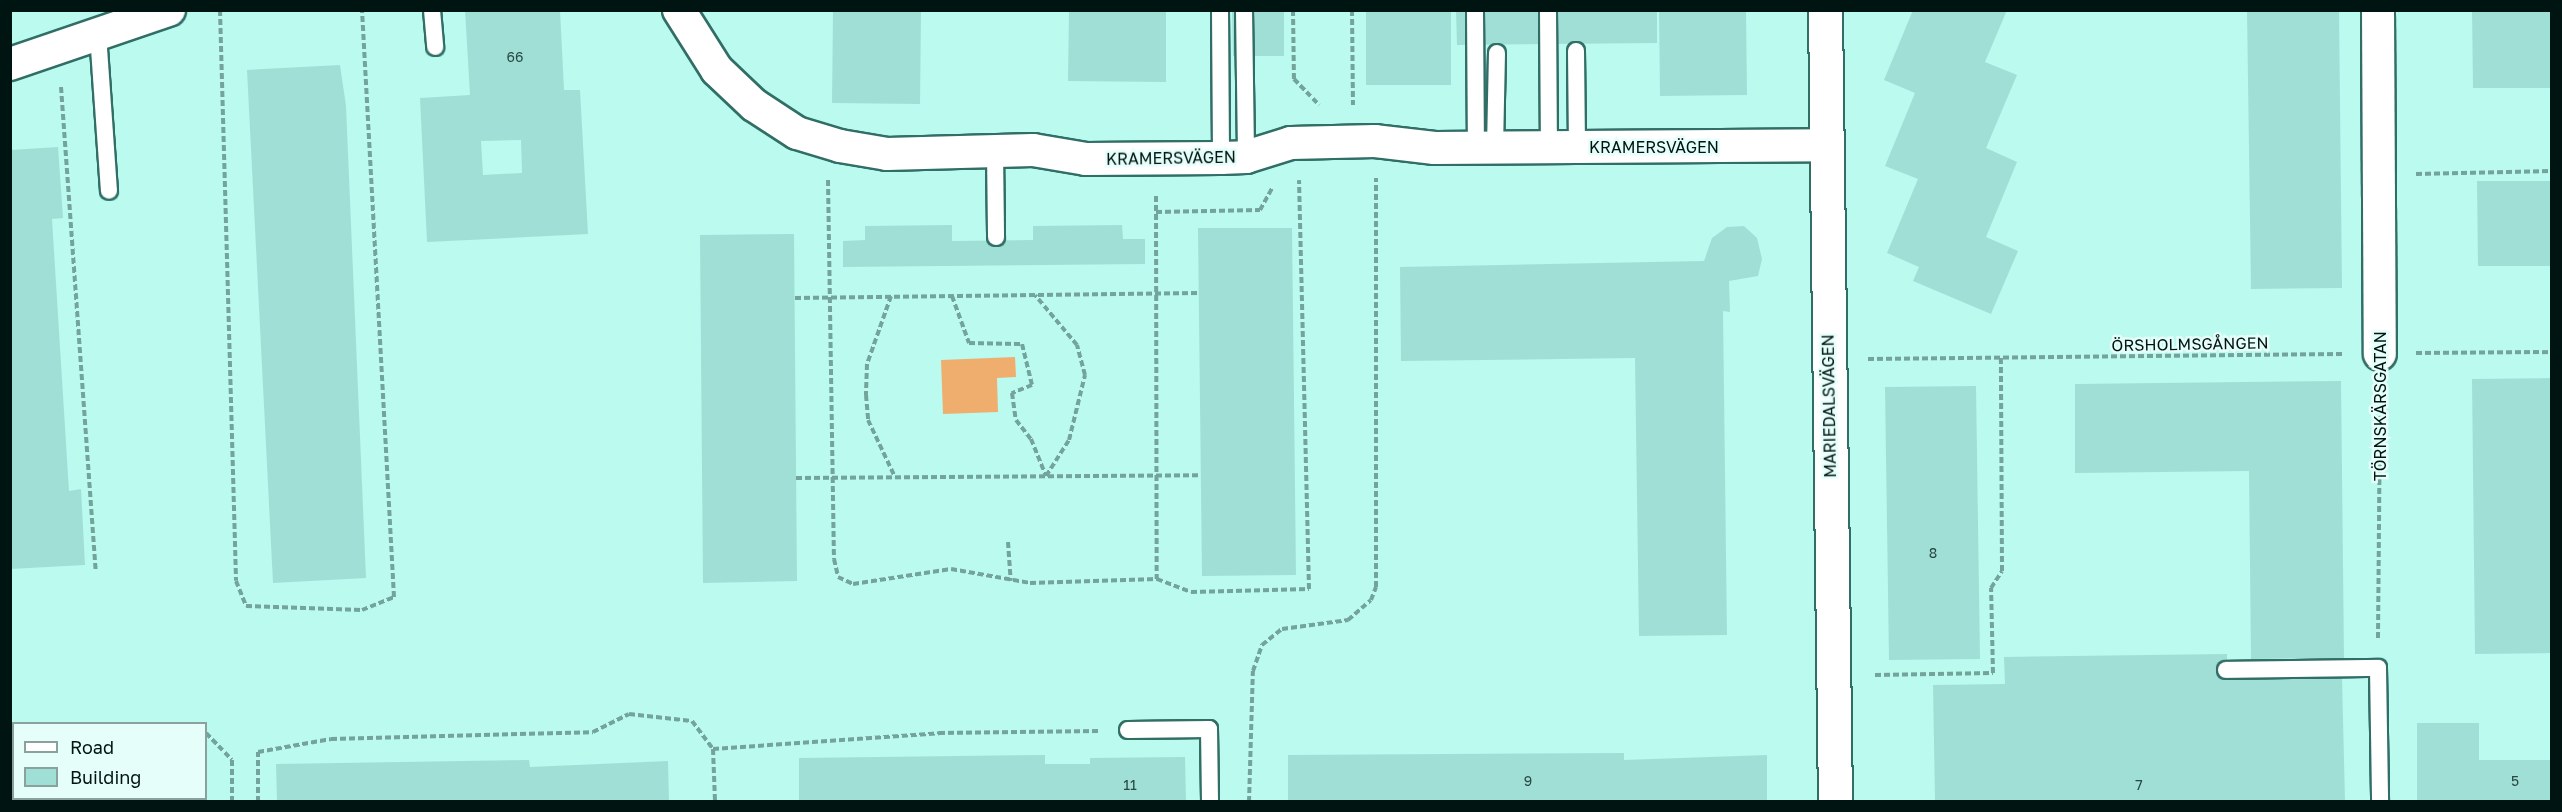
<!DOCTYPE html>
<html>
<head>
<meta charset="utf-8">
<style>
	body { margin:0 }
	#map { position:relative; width:2562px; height:812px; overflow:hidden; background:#bafaef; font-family:"Golos Text",sans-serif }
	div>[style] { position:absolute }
	.green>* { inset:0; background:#f0ae6e }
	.building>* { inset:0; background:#a0dfd5 }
	.path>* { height:4px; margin-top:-2px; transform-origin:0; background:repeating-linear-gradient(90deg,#73a39b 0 6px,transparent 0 9px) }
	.roads { filter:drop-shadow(2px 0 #316e66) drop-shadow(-2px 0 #316e66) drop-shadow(0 2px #316e66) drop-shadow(0 -2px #316e66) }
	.service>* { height:16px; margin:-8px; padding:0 8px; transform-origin:8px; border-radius:8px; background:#fff }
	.minor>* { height:32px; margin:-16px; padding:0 16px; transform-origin:16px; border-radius:16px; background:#fff }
	.secondary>* { height:33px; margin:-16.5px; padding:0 16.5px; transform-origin:16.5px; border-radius:16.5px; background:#fff }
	span { translate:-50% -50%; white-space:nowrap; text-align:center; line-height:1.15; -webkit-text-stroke:5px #e6fefa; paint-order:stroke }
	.number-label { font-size:14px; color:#284843 }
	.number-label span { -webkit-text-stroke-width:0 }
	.street-label { font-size:16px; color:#001512 }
	.frame { position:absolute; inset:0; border:12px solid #001512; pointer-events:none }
	.legend { position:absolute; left:12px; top:722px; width:195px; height:78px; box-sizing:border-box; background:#e6fefa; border:2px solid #8aa19d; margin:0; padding:8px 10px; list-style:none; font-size:18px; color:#001512 }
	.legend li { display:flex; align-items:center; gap:12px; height:30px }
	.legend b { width:30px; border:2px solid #8aa19d }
</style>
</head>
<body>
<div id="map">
	<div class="green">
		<i style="clip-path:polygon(1015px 357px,1016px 377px,997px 378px,998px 412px,943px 414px,941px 360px)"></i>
	</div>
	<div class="building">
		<i style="clip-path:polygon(evenodd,465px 10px,560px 10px,564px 90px,580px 90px,588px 234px,427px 242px,420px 98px,470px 95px,465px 10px,521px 140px,522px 173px,483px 175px,481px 141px,521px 140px)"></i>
		<i style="clip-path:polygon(833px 10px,921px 10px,920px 104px,832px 103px)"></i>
		<i style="clip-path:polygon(1069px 10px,1166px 10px,1166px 82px,1068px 81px)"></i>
		<i style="clip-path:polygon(1232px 10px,1284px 10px,1284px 56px,1233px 56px)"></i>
		<i style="clip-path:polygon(1366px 10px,1451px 10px,1451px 85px,1366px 85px)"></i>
		<i style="clip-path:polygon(1456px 10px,1657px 10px,1657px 43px,1457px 45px)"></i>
		<i style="clip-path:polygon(1659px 10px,1746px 10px,1747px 95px,1660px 96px)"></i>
		<i style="clip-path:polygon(1913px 10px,2007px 10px,1985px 62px,2017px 75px,1986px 148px,2017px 162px,1986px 237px,2018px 251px,1991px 314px,1913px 281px,1919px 267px,1887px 253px,1918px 179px,1885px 166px,1915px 93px,1884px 80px)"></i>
		<i style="clip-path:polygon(2247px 10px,2339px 10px,2342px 288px,2251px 289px)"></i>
		<i style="clip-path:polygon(2472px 10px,2552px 10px,2552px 88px,2473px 88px)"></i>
		<i style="clip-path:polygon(340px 65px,346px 106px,366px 578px,273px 583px,247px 70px)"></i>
		<i style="clip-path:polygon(58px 147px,63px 218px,52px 219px,69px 491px,81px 489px,85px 565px,10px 569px,10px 150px)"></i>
		<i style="clip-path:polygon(2477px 181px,2552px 181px,2552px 266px,2478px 266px)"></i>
		<i style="clip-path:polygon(952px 225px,952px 241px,1033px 240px,1033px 226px,1122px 225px,1123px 239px,1145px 239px,1145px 264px,843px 267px,843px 241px,865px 240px,865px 226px)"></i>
		<i style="clip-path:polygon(1744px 226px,1757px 238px,1762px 259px,1758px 276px,1729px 281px,1730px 312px,1723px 311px,1727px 635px,1639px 636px,1635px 358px,1401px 361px,1400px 267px,1704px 261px,1712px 238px,1727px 227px)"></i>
		<i style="clip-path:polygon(1198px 228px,1292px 228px,1296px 575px,1202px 576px)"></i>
		<i style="clip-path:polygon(794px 234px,797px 581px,703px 583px,700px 235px)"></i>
		<i style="clip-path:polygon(2552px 378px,2552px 653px,2475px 654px,2472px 379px)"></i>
		<i style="clip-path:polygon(2341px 381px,2344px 658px,2251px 659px,2249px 471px,2075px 473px,2075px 384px)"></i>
		<i style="clip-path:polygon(1976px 386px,1980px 659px,1889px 660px,1885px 387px)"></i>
		<i style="clip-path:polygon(2227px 654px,2227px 679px,2342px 678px,2345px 801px,1935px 801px,1933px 685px,2005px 684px,2004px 657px)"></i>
		<i style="clip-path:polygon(2417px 723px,2479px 723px,2479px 760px,2552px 760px,2552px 801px,2417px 801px)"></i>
		<i style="clip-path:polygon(1624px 753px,1624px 760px,1767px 755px,1767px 801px,1288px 801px,1288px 755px)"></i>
		<i style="clip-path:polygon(1045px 755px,1045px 764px,1090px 764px,1090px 758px,1185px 757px,1186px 801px,799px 801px,799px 758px)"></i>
		<i style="clip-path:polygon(529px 760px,530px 767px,668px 761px,669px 801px,277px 801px,276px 764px)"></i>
		<i style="clip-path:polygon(10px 766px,14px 798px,207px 801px,10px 801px)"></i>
	</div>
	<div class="path">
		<i style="left:220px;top:10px;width:571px;rotate:88.39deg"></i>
		<i style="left:236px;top:581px;width:27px;rotate:68deg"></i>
		<i style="left:246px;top:606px;width:116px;rotate:2deg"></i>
		<i style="left:362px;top:610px;width:35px;rotate:-22deg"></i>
		<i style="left:394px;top:597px;width:588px;rotate:-93.12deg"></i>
		<i style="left:1293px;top:10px;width:69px;rotate:89.2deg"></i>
		<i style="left:1294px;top:79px;width:36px;rotate:46deg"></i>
		<i style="left:1352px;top:10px;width:95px;rotate:89.4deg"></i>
		<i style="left:61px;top:87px;width:486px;rotate:85.9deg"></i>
		<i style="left:2416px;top:174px;width:136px;rotate:-1.3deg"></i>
		<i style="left:828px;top:180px;width:379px;rotate:89.1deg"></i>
		<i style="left:834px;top:559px;width:18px;rotate:77deg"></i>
		<i style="left:838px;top:577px;width:17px;rotate:25deg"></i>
		<i style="left:853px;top:584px;width:99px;rotate:-8.7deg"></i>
		<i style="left:951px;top:569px;width:80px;rotate:10deg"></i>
		<i style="left:1030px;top:583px;width:127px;rotate:-1.8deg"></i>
		<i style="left:1156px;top:196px;width:383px;rotate:89.9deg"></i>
		<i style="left:1157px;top:579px;width:36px;rotate:21deg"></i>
		<i style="left:1191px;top:592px;width:118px;rotate:-1.5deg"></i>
		<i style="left:1309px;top:589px;width:409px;rotate:-91.4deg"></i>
		<i style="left:1156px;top:212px;width:104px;rotate:-1.1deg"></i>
		<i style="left:1260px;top:210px;width:25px;rotate:-61deg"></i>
		<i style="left:891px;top:296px;width:72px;rotate:109.4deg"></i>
		<i style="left:867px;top:364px;width:31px;rotate:92deg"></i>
		<i style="left:866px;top:395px;width:25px;rotate:85deg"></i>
		<i style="left:868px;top:420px;width:63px;rotate:64.7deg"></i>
		<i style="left:952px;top:296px;width:50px;rotate:70.1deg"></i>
		<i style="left:969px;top:343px;width:53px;rotate:1.1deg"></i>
		<i style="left:1022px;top:344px;width:42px;rotate:76.3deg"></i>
		<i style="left:1032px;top:385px;width:22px;rotate:158deg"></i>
		<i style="left:1012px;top:393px;width:27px;rotate:82deg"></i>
		<i style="left:1016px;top:420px;width:24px;rotate:52deg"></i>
		<i style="left:1031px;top:439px;width:40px;rotate:68deg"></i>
		<i style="left:1046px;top:476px;width:43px;rotate:-57.4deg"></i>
		<i style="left:1069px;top:440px;width:67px;rotate:-76.2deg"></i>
		<i style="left:1085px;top:375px;width:31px;rotate:-105deg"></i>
		<i style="left:1077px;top:345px;width:65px;rotate:-130deg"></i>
		<i style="left:795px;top:298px;width:404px;rotate:-0.7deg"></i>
		<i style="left:2416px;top:353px;width:136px;rotate:-0.4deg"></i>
		<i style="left:1868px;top:359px;width:475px;rotate:-0.6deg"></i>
		<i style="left:796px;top:478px;width:404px;rotate:-0.4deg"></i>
		<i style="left:1008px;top:542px;width:39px;rotate:86deg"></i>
		<i style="left:2378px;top:638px;width:248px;rotate:-89.5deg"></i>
		<i style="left:1875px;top:675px;width:118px;rotate:-1deg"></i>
		<i style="left:1993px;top:673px;width:85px;rotate:-91.3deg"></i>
		<i style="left:1991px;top:588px;width:20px;rotate:-57deg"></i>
		<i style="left:2002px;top:571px;width:213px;rotate:-90.3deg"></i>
		<i style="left:206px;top:733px;width:37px;rotate:46deg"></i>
		<i style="left:232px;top:760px;width:42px;rotate:90deg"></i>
		<i style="left:10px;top:736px;width:4px"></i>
		<i style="left:713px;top:749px;width:227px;rotate:-4deg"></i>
		<i style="left:939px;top:733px;width:160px;rotate:-0.7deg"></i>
		<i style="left:258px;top:802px;width:50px;rotate:-90deg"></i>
		<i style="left:258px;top:752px;width:74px;rotate:-10.1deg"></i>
		<i style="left:331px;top:739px;width:262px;rotate:-1.5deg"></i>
		<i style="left:593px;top:732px;width:40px;rotate:-26.6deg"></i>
		<i style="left:629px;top:714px;width:63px;rotate:6.3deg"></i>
		<i style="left:692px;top:721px;width:35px;rotate:53deg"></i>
		<i style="left:713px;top:749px;width:53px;rotate:87.8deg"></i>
		<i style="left:1249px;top:802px;width:131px;rotate:-88.3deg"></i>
		<i style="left:1253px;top:671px;width:28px;rotate:-71deg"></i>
		<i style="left:1262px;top:645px;width:26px;rotate:-39deg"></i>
		<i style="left:1282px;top:629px;width:67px;rotate:-7.8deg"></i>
		<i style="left:1348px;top:620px;width:30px;rotate:-41deg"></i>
		<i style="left:1371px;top:600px;width:14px;rotate:-69deg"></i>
		<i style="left:1376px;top:587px;width:409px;rotate:-90deg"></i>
	</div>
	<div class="roads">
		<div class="service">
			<i style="left:432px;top:10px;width:37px;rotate:85deg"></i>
			<i style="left:1220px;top:10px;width:148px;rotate:89.6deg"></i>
			<i style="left:1244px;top:10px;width:147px;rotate:89.2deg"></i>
			<i style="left:1475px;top:10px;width:138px;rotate:89.6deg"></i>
			<i style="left:1548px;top:10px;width:137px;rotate:89.6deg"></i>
			<i style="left:98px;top:34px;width:157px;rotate:86deg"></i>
			<i style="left:1576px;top:51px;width:96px;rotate:89.4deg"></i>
			<i style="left:1495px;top:148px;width:95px;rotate:-88.8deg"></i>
			<i style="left:995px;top:151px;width:86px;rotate:89.3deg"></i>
			<i style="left:2226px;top:670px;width:152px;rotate:-0.8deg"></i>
			<i style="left:2378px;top:668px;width:134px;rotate:89.1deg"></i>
			<i style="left:1128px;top:730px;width:81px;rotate:-0.7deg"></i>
			<i style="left:1209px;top:729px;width:73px;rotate:89.2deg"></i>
		</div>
		<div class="minor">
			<i style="left:679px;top:10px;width:71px;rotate:57.7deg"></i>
			<i style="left:717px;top:70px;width:51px;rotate:43.4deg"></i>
			<i style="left:754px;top:105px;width:51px;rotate:33.1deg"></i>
			<i style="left:797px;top:133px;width:45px;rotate:16.8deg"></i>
			<i style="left:840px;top:146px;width:48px;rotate:9.7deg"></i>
			<i style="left:887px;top:154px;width:146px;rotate:-1.6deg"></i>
			<i style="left:1033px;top:150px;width:54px;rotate:9.6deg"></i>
			<i style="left:1086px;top:159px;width:135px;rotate:-0.4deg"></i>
			<i style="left:1221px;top:158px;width:25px;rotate:-2deg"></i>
			<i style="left:1246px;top:157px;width:47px;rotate:-17.3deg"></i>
			<i style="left:1291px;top:143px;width:84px;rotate:-1.4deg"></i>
			<i style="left:1375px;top:141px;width:60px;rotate:6.7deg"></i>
			<i style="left:1435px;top:148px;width:391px;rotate:-0.4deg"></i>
			<i style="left:2378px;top:10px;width:344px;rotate:89.7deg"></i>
			<i style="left:10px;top:64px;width:168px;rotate:-18.8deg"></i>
		</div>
		<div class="secondary">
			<i style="left:1825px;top:10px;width:792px;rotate:89.28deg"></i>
		</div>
	</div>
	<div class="number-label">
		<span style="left:515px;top:57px">66</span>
		<span style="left:1933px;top:553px">8</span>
		<span style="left:1528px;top:781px">9</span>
		<span style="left:2515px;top:781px">5</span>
		<span style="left:1130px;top:785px">11</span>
		<span style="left:2139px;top:785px">7</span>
	</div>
	<div class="street-label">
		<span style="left:1654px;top:147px">KRAMERSVÄGEN</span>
		<span style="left:1171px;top:158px;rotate:-1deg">KRAMERSVÄGEN</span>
		<span style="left:2190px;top:344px;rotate:-1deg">ÖRSHOLMSGÅNGEN</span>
		<span style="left:1829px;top:406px;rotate:-91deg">MARIEDALSVÄGEN</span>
		<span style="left:2380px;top:406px;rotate:-90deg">TÖRNSKÄRSGATAN</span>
	</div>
	<div class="frame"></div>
	<ul class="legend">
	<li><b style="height:8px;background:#fff"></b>Road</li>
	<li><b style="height:16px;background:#a0dfd5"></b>Building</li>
	</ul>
</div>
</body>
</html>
